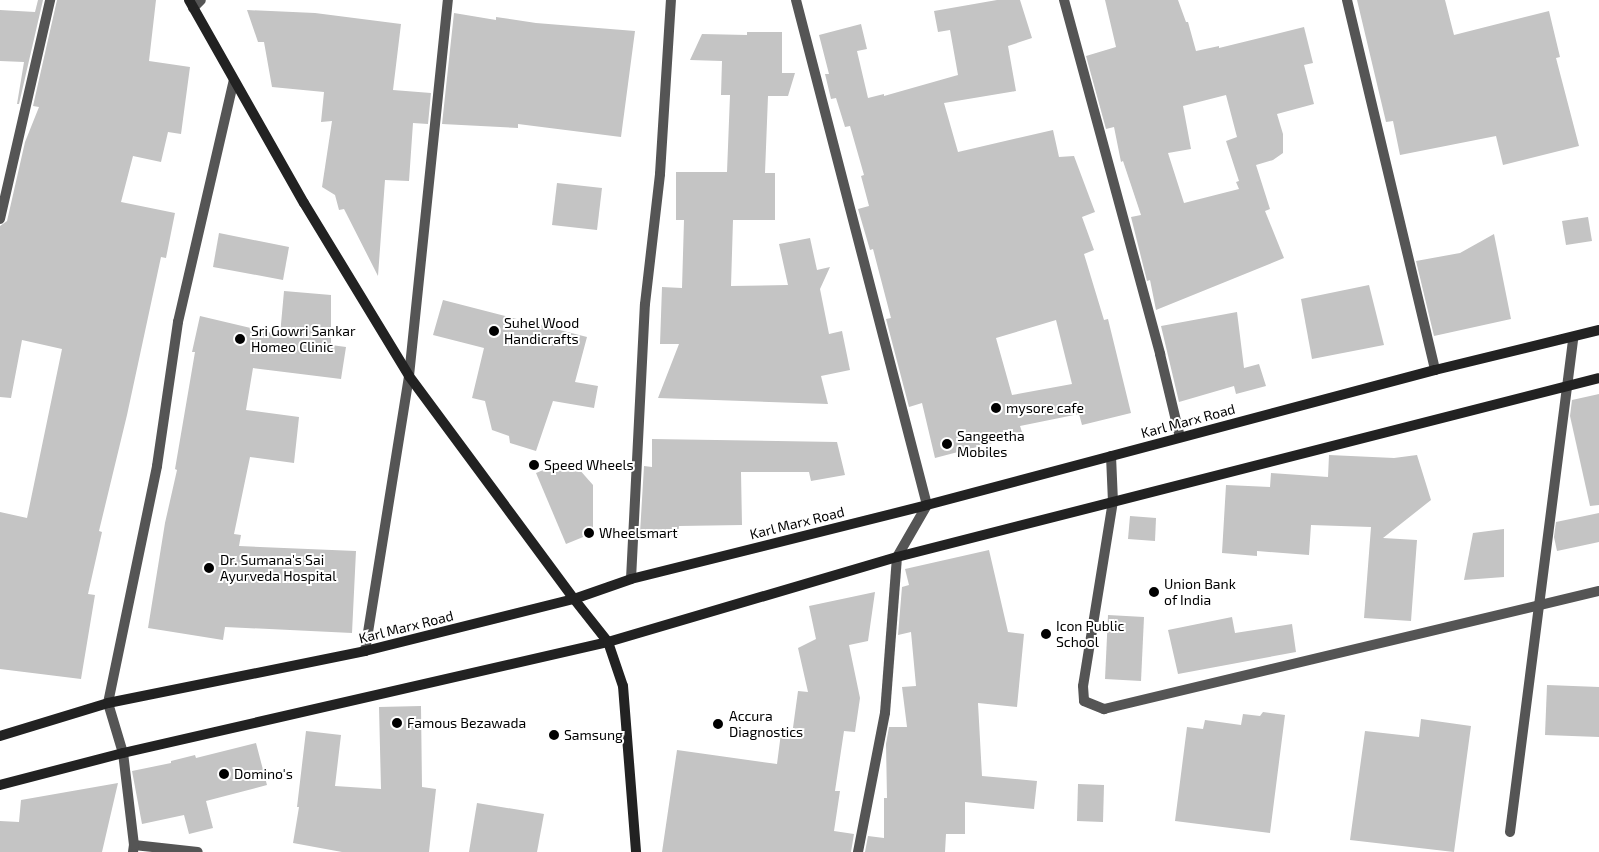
<!DOCTYPE html>
<html>
<head>
<meta charset="utf-8">
<style>
	body { margin:0 }
	#map { position:relative; width:1599px; height:852px; overflow:hidden; background:#fff; font-family:"Exo 2",sans-serif }
	div>[style] { position:absolute }
	.building>* { inset:0; background:#c4c4c4 }
	.street>* { height:10px; margin:-5px; padding:0 5px; transform-origin:5px; border-radius:5px; background:#555 }
	.secondary>* { height:10px; margin:-5px; padding:0 5px; transform-origin:5px; border-radius:5px; background:#222 }
	.dots>* { width:14px; height:14px; translate:-50% -50%; box-sizing:border-box; border:2px solid #fff; border-radius:50% }
	span { translate:-50% -50%; white-space:nowrap; text-align:center; line-height:1.15; -webkit-text-stroke:4px #fff; paint-order:stroke }
	.poi-label { font-size:14px; color:#000 }
	.left { translate:0 -50%; text-align:left }
	.street-label { font-size:14px; color:#000 }
</style>
</head>
<body>
<div id="map">
	<div class="building">
		<i style="clip-path:polygon(38px 0,43px 0,19px 104px,17px 104px,24px 62px,0 61px,0 10px,35px 12px)"></i>
		<i style="clip-path:polygon(57px 0,156px 0,149px 61px,190px 67px,181px 134px,168px 132px,161px 162px,133px 156px,121px 202px,175px 213px,166px 258px,161px 257px,127px 415px,99px 531px,102px 532px,88px 594px,95px 595px,81px 679px,0 669px,0 512px,27px 518px,62px 349px,22px 340px,11px 398px,0 397px,0 226px,7px 221px,25px 142px,39px 107px,33px 106px)"></i>
		<i style="clip-path:polygon(evenodd,997px 0,1020px 0,1032px 38px,1008px 46px,1016px 91px,944px 103px,958px 152px,1053px 130px,1059px 157px,1074px 156px,1095px 212px,1082px 217px,1094px 250px,1084px 254px,1104px 320px,1108px 319px,1131px 413px,1082px 425px,1079px 414px,1020px 426px,1023px 435px,935px 458px,922px 403px,909px 407px,886px 319px,891px 318px,873px 249px,870px 250px,858px 209px,869px 206px,861px 176px,864px 175px,850px 126px,845px 127px,836px 98px,831px 99px,825px 74px,829px 74px,819px 35px,861px 24px,867px 49px,857px 51px,868px 98px,884px 94px,884px 96px,958px 75px,950px 30px,938px 32px,934px 11px,997px 0,1056px 320px,1072px 384px,1012px 395px,996px 338px,1056px 320px)"></i>
		<i style="clip-path:polygon(evenodd,1105px 0,1178px 0,1186px 22px,1188px 22px,1196px 51px,1219px 46px,1219px 48px,1304px 27px,1313px 63px,1304px 65px,1314px 104px,1277px 114px,1283px 134px,1283px 153px,1273px 160px,1256px 165px,1270px 209px,1265px 211px,1284px 258px,1156px 310px,1150px 280px,1147px 281px,1131px 217px,1141px 215px,1123px 161px,1121px 162px,1114px 127px,1106px 129px,1086px 56px,1116px 47px,1105px 0,1226px 95px,1237px 137px,1226px 141px,1239px 181px,1236px 182px,1239px 189px,1184px 203px,1168px 153px,1191px 149px,1183px 106px,1226px 95px)"></i>
		<i style="clip-path:polygon(1357px 0,1445px 0,1454px 35px,1549px 11px,1560px 57px,1556px 58px,1579px 146px,1503px 165px,1496px 136px,1400px 155px,1393px 121px,1386px 122px)"></i>
		<i style="clip-path:polygon(247px 10px,315px 13px,401px 24px,393px 90px,431px 93px,428px 124px,413px 123px,409px 181px,385px 180px,378px 276px,344px 209px,339px 210px,335px 195px,322px 187px,332px 121px,321px 122px,324px 92px,272px 87px,264px 42px,258px 42px)"></i>
		<i style="clip-path:polygon(454px 13px,496px 20px,496px 17px,536px 23px,635px 31px,621px 137px,518px 124px,518px 128px,442px 124px)"></i>
		<i style="clip-path:polygon(747px 32px,782px 32px,782px 73px,795px 73px,788px 96px,768px 96px,765px 173px,775px 173px,775px 220px,733px 220px,731px 286px,788px 285px,779px 244px,810px 238px,817px 270px,830px 267px,820px 289px,829px 334px,842px 331px,850px 370px,821px 376px,828px 404px,658px 398px,679px 344px,660px 344px,662px 287px,682px 288px,684px 220px,676px 220px,676px 172px,727px 172px,730px 95px,721px 95px,722px 61px,690px 60px,702px 34px,747px 35px)"></i>
		<i style="clip-path:polygon(557px 183px,602px 188px,597px 230px,552px 225px)"></i>
		<i style="clip-path:polygon(1588px 217px,1592px 241px,1566px 245px,1562px 221px)"></i>
		<i style="clip-path:polygon(219px 233px,289px 247px,283px 280px,213px 267px)"></i>
		<i style="clip-path:polygon(1494px 234px,1511px 319px,1434px 336px,1416px 261px,1460px 253px)"></i>
		<i style="clip-path:polygon(1369px 285px,1384px 345px,1312px 359px,1301px 299px)"></i>
		<i style="clip-path:polygon(284px 291px,331px 295px,331px 345px,346px 347px,341px 379px,253px 368px,246px 410px,299px 417px,294px 463px,250px 457px,234px 534px,241px 535px,239px 546px,356px 551px,352px 633px,225px 627px,223px 640px,148px 628px,165px 523px,177px 470px,175px 469px,195px 352px,192px 352px,200px 316px,280px 335px)"></i>
		<i style="clip-path:polygon(443px 300px,587px 337px,575px 382px,598px 386px,594px 408px,553px 401px,536px 451px,510px 443px,509px 436px,492px 430px,485px 401px,472px 398px,484px 348px,433px 335px)"></i>
		<i style="clip-path:polygon(1237px 312px,1244px 368px,1259px 364px,1266px 386px,1236px 394px,1234px 386px,1179px 402px,1161px 326px)"></i>
		<i style="clip-path:polygon(1599px 394px,1599px 505px,1590px 506px,1570px 416px,1572px 400px)"></i>
		<i style="clip-path:polygon(652px 439px,837px 442px,845px 475px,811px 481px,809px 472px,741px 472px,742px 525px,679px 526px,678px 536px,640px 533px,644px 466px,652px 467px)"></i>
		<i style="clip-path:polygon(1329px 455px,1394px 458px,1417px 455px,1431px 500px,1383px 538px,1417px 540px,1411px 621px,1364px 618px,1371px 527px,1311px 525px,1309px 555px,1257px 551px,1257px 556px,1222px 553px,1226px 485px,1270px 487px,1271px 473px,1328px 477px)"></i>
		<i style="clip-path:polygon(565px 461px,578px 468px,593px 485px,593px 533px,566px 544px,536px 473px)"></i>
		<i style="clip-path:polygon(1599px 513px,1599px 542px,1557px 551px,1554px 537px,1556px 522px)"></i>
		<i style="clip-path:polygon(1130px 516px,1156px 518px,1155px 541px,1128px 539px)"></i>
		<i style="clip-path:polygon(1504px 529px,1504px 577px,1464px 580px,1473px 533px)"></i>
		<i style="clip-path:polygon(989px 550px,1008px 632px,1024px 634px,1017px 707px,978px 703px,982px 776px,1037px 781px,1034px 809px,965px 802px,965px 834px,946px 834px,945px 852px,865px 852px,868px 836px,884px 838px,884px 798px,887px 798px,886px 744px,889px 727px,907px 727px,902px 687px,916px 686px,911px 632px,898px 635px,902px 587px,909px 585px,905px 569px)"></i>
		<i style="clip-path:polygon(875px 592px,868px 641px,849px 645px,860px 698px,855px 732px,844px 731px,835px 791px,840px 791px,834px 831px,854px 834px,851px 852px,662px 852px,677px 750px,777px 764px,781px 733px,792px 735px,798px 691px,808px 692px,798px 648px,816px 639px,809px 606px)"></i>
		<i style="clip-path:polygon(1108px 615px,1144px 617px,1141px 681px,1105px 679px)"></i>
		<i style="clip-path:polygon(1232px 617px,1235px 633px,1292px 624px,1296px 652px,1178px 674px,1168px 630px)"></i>
		<i style="clip-path:polygon(1547px 685px,1599px 687px,1599px 737px,1545px 735px)"></i>
		<i style="clip-path:polygon(421px 706px,422px 787px,436px 789px,429px 852px,342px 852px,293px 843px,299px 807px,297px 807px,306px 731px,341px 735px,335px 786px,381px 789px,379px 707px)"></i>
		<i style="clip-path:polygon(1263px 712px,1285px 715px,1270px 833px,1175px 821px,1187px 727px,1203px 729px,1205px 720px,1241px 725px,1243px 714px,1260px 716px)"></i>
		<i style="clip-path:polygon(1421px 719px,1471px 726px,1454px 852px,1350px 840px,1365px 731px,1419px 737px)"></i>
		<i style="clip-path:polygon(256px 743px,267px 785px,206px 801px,213px 828px,189px 834px,184px 815px,142px 824px,132px 771px,171px 763px,171px 761px,195px 755px,196px 758px)"></i>
		<i style="clip-path:polygon(118px 783px,102px 852px,0 852px,0 821px,19px 822px,21px 800px)"></i>
		<i style="clip-path:polygon(1078px 784px,1104px 785px,1103px 822px,1077px 821px)"></i>
		<i style="clip-path:polygon(477px 803px,544px 814px,537px 852px,469px 852px)"></i>
	</div>
	<div class="street">
		<i style="left:796px;top:0;width:522px;rotate:75.46deg"></i>
		<i style="left:927px;top:505px;width:60px;rotate:120deg"></i>
		<i style="left:897px;top:557px;width:156px;rotate:94.4deg"></i>
		<i style="left:885px;top:713px;width:142px;rotate:101deg"></i>
		<i style="left:1064px;top:0;width:367px;rotate:74.8deg"></i>
		<i style="left:1160px;top:354px;width:85px;rotate:76.5deg"></i>
		<i style="left:1347px;top:0;width:380px;rotate:76.6deg"></i>
		<i style="left:193px;top:8px;width:11px;rotate:-45deg"></i>
		<i style="left:0;top:219px;width:225px;rotate:-77.1deg"></i>
		<i style="left:1111px;top:456px;width:45px;rotate:87.5deg"></i>
		<i style="left:1113px;top:501px;width:187px;rotate:99.2deg"></i>
		<i style="left:1083px;top:686px;width:15px;rotate:86deg"></i>
		<i style="left:1084px;top:701px;width:22px;rotate:22deg"></i>
		<i style="left:1104px;top:709px;width:509px;rotate:-13.41deg"></i>
		<i style="left:631px;top:579px;width:275px;rotate:-87.1deg"></i>
		<i style="left:645px;top:304px;width:131px;rotate:-83.4deg"></i>
		<i style="left:660px;top:174px;width:174px;rotate:-86.4deg"></i>
		<i style="left:365px;top:651px;width:278px;rotate:-80.9deg"></i>
		<i style="left:409px;top:376px;width:378px;rotate:-84.1deg"></i>
		<i style="left:1510px;top:832px;width:499px;rotate:-82.7deg"></i>
		<i style="left:134px;top:845px;width:64px;rotate:6.2deg"></i>
		<i style="left:133px;top:852px;width:7px;rotate:-82deg"></i>
		<i style="left:134px;top:845px;width:93px;rotate:-96.8deg"></i>
		<i style="left:123px;top:753px;width:52px;rotate:-106.7deg"></i>
		<i style="left:108px;top:703px;width:242px;rotate:-78.3deg"></i>
		<i style="left:157px;top:466px;width:146px;rotate:-81.7deg"></i>
		<i style="left:178px;top:322px;width:248px;rotate:-77deg"></i>
	</div>
	<div class="secondary">
		<i style="left:189px;top:0;width:233px;rotate:60.5deg"></i>
		<i style="left:304px;top:203px;width:202px;rotate:58.7deg"></i>
		<i style="left:409px;top:376px;width:277px;rotate:53.5deg"></i>
		<i style="left:574px;top:599px;width:55px;rotate:51.7deg"></i>
		<i style="left:608px;top:642px;width:46px;rotate:71.2deg"></i>
		<i style="left:623px;top:686px;width:167px;rotate:85.5deg"></i>
		<i style="left:0;top:736px;width:113px;rotate:-17deg"></i>
		<i style="left:108px;top:703px;width:262px;rotate:-11.4deg"></i>
		<i style="left:365px;top:651px;width:215px;rotate:-14deg"></i>
		<i style="left:574px;top:599px;width:60px;rotate:-19.3deg"></i>
		<i style="left:631px;top:579px;width:305px;rotate:-14deg"></i>
		<i style="left:927px;top:505px;width:526px;rotate:-14.88deg"></i>
		<i style="left:1435px;top:370px;width:169px;rotate:-13.7deg"></i>
		<i style="left:0;top:785px;width:127px;rotate:-14.6deg"></i>
		<i style="left:123px;top:753px;width:498px;rotate:-12.9deg"></i>
		<i style="left:608px;top:642px;width:301px;rotate:-16.4deg"></i>
		<i style="left:897px;top:557px;width:724px;rotate:-14.3deg"></i>
	</div>
	<div class="dots">
		<i style="left:494px;top:331px;background:#000"></i>
		<i style="left:240px;top:339px;background:#000"></i>
		<i style="left:996px;top:408px;background:#000"></i>
		<i style="left:947px;top:444px;background:#000"></i>
		<i style="left:534px;top:465px;background:#000"></i>
		<i style="left:589px;top:533px;background:#000"></i>
		<i style="left:209px;top:568px;background:#000"></i>
		<i style="left:1154px;top:592px;background:#000"></i>
		<i style="left:1046px;top:634px;background:#000"></i>
		<i style="left:397px;top:723px;background:#000"></i>
		<i style="left:718px;top:724px;background:#000"></i>
		<i style="left:554px;top:735px;background:#000"></i>
		<i style="left:224px;top:774px;background:#000"></i>
	</div>
	<div class="poi-label">
		<span class="left" style="left:504px;top:331px">Suhel Wood<br>Handicrafts</span>
		<span class="left" style="left:251px;top:339px">Sri Gowri Sankar<br>Homeo Clinic</span>
		<span class="left" style="left:1006px;top:408px">mysore cafe</span>
		<span class="left" style="left:957px;top:444px">Sangeetha<br>Mobiles</span>
		<span class="left" style="left:544px;top:465px">Speed Wheels</span>
		<span class="left" style="left:599px;top:533px">Wheelsmart</span>
		<span class="left" style="left:220px;top:568px">Dr. Sumana's Sai<br>Ayurveda Hospital</span>
		<span class="left" style="left:1164px;top:592px">Union Bank<br>of India</span>
		<span class="left" style="left:1056px;top:634px">Icon Public<br>School</span>
		<span class="left" style="left:729px;top:724px">Accura<br>Diagnostics</span>
		<span class="left" style="left:407px;top:723px">Famous Bezawada</span>
		<span class="left" style="left:564px;top:735px">Samsung</span>
		<span class="left" style="left:234px;top:774px">Domino's</span>
	</div>
	<div class="street-label">
		<span style="left:1188px;top:421px;rotate:-15deg">Karl Marx Road</span>
		<span style="left:797px;top:523px;rotate:-14deg">Karl Marx Road</span>
		<span style="left:406px;top:627px;rotate:-14deg">Karl Marx Road</span>
	</div>
</div>
</body>
</html>
